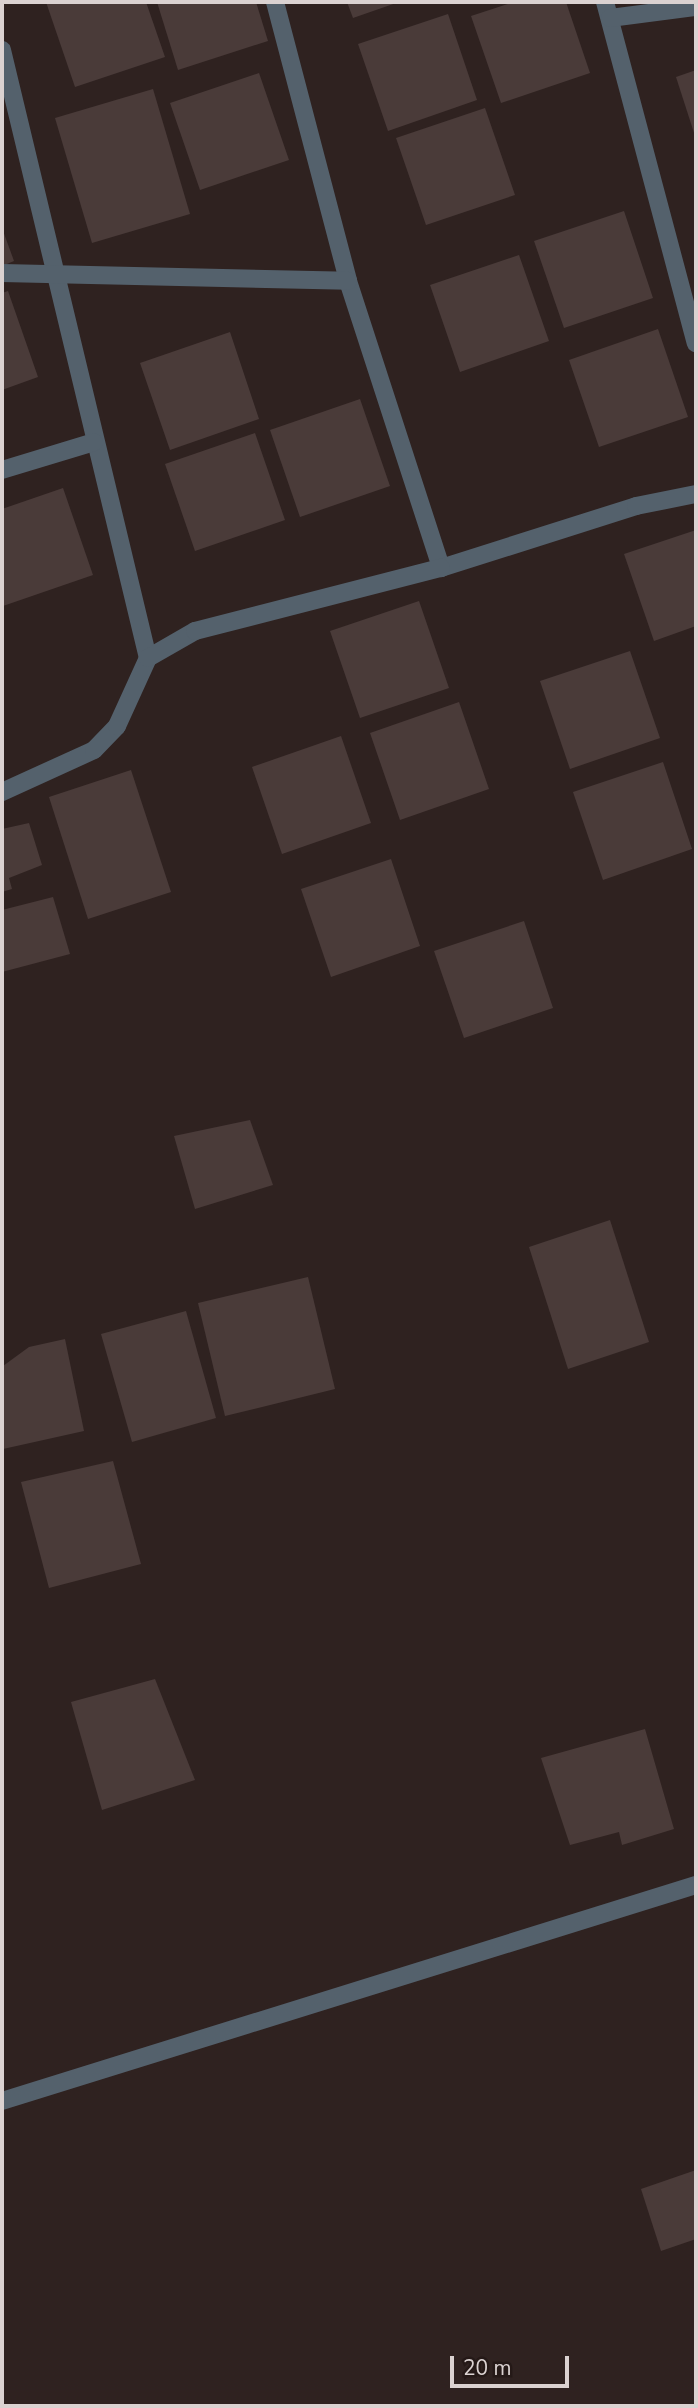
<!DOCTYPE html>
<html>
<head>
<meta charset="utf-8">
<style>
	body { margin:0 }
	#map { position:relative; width:698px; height:2408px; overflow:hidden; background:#2f2220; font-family:"Nunito Sans",sans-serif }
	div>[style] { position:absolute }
	.building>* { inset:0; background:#4a3b39 }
	.minor>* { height:18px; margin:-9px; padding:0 9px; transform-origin:9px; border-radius:9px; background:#54616c }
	span { translate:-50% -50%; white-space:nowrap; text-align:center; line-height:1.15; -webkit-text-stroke:6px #251917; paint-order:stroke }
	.frame { position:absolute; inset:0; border:4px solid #dbd2d1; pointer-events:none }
	.scale { position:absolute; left:450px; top:2356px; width:119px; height:32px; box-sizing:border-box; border:4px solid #dbd2d1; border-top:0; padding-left:9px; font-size:21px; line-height:24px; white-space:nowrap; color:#dbd2d1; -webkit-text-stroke:5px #251917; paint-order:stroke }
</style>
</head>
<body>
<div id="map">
	<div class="building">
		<i style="clip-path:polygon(46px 2px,146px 2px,165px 57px,75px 87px)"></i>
		<i style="clip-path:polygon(157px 2px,256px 2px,268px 41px,178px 70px)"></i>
		<i style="clip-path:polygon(347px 2px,399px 2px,353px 18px)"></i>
		<i style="clip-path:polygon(514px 2px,566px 2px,590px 73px,501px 103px,471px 16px)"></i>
		<i style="clip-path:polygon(448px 14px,477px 100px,388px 131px,358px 44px)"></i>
		<i style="clip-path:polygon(696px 70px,696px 139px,676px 77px)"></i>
		<i style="clip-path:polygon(259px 73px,289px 160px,200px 190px,170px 103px)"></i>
		<i style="clip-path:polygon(153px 89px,190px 214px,92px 243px,55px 118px)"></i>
		<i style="clip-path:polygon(485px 108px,515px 195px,426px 225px,396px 138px)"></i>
		<i style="clip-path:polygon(624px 211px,653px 298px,564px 328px,534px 241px)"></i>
		<i style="clip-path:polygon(2px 228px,14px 261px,2px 266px)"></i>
		<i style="clip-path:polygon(519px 255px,549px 341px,460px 372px,430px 285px)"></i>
		<i style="clip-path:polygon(8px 291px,38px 377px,2px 390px,2px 293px)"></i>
		<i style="clip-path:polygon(658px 329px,688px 417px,599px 447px,569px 360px)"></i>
		<i style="clip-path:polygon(230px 332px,259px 419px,170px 450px,140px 363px)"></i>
		<i style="clip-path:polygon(360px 399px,390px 486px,300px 517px,270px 430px)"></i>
		<i style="clip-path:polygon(255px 433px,285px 520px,195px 551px,165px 464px)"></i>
		<i style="clip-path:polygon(63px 488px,93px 575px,3px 606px,2px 509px)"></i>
		<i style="clip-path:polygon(696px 530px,696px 626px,654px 641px,624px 554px)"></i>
		<i style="clip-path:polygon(419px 601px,449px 688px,360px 718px,330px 631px)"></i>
		<i style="clip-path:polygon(630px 651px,660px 738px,570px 769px,540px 681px)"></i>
		<i style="clip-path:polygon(459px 702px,489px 789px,400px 820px,370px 733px)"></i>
		<i style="clip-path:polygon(341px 736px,371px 823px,282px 854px,252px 767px)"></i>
		<i style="clip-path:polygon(663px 762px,692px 849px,603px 880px,573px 792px)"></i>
		<i style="clip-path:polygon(131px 770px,171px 892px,88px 919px,49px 797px)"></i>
		<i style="clip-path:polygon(29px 823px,42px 865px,9px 878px,12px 889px,2px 892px,2px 829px)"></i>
		<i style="clip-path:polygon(391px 859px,420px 946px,331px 977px,301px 889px)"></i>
		<i style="clip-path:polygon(53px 897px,70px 954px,2px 972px,2px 910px)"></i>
		<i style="clip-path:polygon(524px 921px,553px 1008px,464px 1038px,434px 951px)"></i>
		<i style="clip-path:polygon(250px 1120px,273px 1185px,195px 1209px,174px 1136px)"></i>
		<i style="clip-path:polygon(610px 1220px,649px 1342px,568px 1369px,529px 1247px)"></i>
		<i style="clip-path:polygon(308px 1277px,335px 1389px,225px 1416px,198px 1303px)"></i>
		<i style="clip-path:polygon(186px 1311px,216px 1418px,132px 1442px,101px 1334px)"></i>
		<i style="clip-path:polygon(65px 1339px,84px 1431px,3px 1449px,3px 1366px,29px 1347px)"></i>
		<i style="clip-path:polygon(113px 1461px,141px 1564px,49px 1588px,21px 1482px)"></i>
		<i style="clip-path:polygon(155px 1679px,195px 1780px,102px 1810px,71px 1702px)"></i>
		<i style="clip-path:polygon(645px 1729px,674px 1829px,622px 1845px,619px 1832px,570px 1845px,541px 1758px)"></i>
		<i style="clip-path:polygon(696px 2170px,696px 2239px,661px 2251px,641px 2189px)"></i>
	</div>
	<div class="minor">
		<i style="left:275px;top:2px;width:288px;rotate:75.3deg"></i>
		<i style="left:348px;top:281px;width:302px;rotate:72deg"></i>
		<i style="left:441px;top:568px;width:205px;rotate:-17.6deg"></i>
		<i style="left:636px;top:506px;width:61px;rotate:-11.3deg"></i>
		<i style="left:605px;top:2px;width:353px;rotate:75.1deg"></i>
		<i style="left:610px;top:18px;width:87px;rotate:-7.3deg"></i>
		<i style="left:2px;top:50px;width:625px;rotate:76.5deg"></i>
		<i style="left:2px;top:273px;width:346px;rotate:1.3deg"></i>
		<i style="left:2px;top:470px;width:96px;rotate:-16.9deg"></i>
		<i style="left:2px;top:792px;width:101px;rotate:-24.5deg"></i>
		<i style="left:94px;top:750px;width:33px;rotate:-46deg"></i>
		<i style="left:117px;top:726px;width:75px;rotate:-65.5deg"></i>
		<i style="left:148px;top:658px;width:54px;rotate:-29.9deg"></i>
		<i style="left:195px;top:631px;width:254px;rotate:-14.4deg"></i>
		<i style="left:2px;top:2101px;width:727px;rotate:-17.29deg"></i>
	</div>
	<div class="frame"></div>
	<div class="scale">20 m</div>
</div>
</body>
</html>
